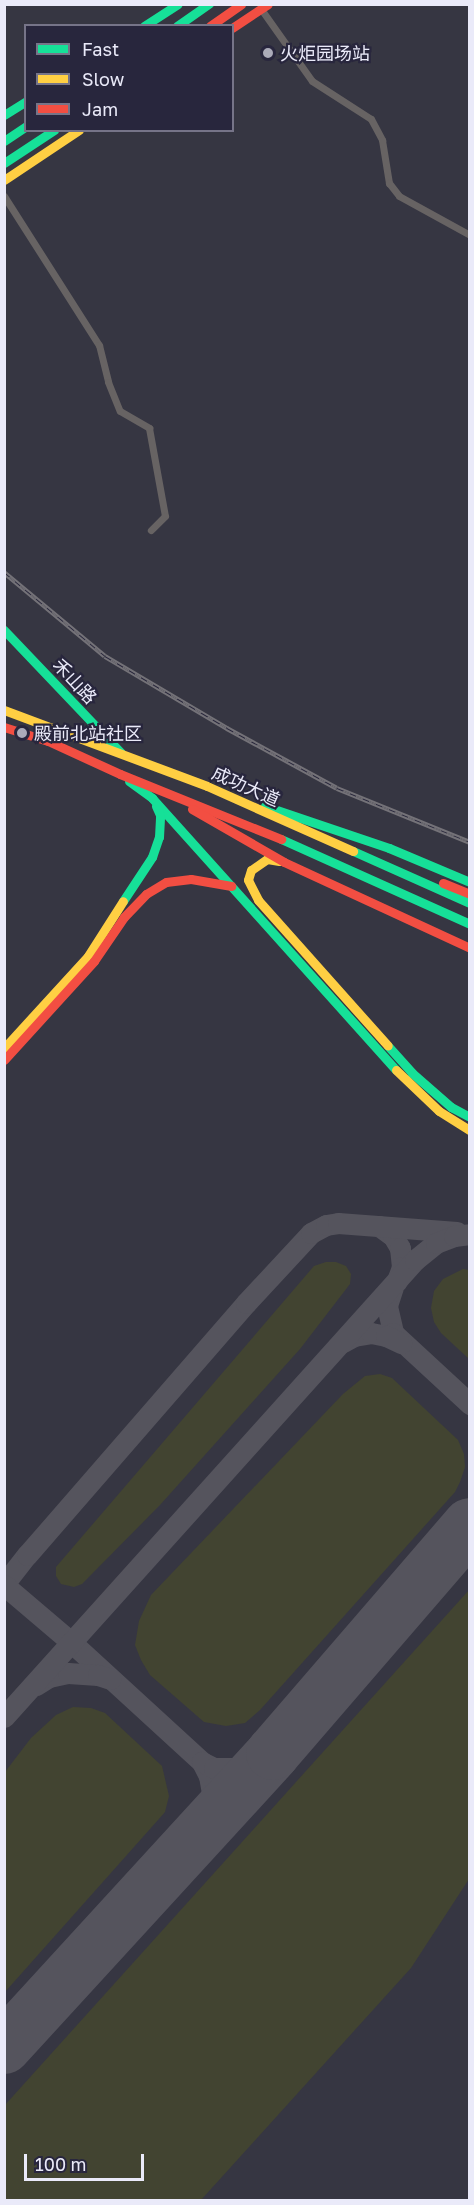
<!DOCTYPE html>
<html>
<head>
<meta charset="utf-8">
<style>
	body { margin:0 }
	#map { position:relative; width:474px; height:2205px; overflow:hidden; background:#363642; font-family:"Golos Text","Noto Sans SC",sans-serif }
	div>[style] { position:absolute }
	.green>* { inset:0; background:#424431 }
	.taxiway>* { height:21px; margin:-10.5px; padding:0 10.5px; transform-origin:10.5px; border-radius:10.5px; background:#55545d }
	.runway>* { height:54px; margin:-27px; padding:0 27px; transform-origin:27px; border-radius:27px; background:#55545d }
	.street>* { height:7px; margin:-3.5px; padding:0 3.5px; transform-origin:3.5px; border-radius:3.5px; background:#676363 }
	.fast>* { height:9px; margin:-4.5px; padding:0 4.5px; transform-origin:4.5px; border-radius:4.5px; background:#16e098 }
	.slow>* { height:9px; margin:-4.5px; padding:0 4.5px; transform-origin:4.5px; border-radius:4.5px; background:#ffcf43 }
	.jam>* { height:9px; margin:-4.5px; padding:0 4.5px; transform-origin:4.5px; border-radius:4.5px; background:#f24e42 }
	.rail>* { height:4.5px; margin-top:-2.25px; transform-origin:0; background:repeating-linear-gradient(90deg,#28263d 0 7px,#747278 0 14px); box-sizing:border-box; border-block:2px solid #747278 }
	.dots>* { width:16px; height:16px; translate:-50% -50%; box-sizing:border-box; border:3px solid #28263d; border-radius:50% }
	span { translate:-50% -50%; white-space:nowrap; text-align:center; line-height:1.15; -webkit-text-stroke:4.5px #28263d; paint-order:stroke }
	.poi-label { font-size:18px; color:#eaeaf9 }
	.left { translate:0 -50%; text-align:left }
	.street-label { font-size:18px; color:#eaeaf9 }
	.frame { position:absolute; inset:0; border:6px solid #eaeaf9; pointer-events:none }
	.legend { position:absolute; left:24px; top:24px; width:210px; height:108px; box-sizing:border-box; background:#28263d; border:2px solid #767488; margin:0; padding:8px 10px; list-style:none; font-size:18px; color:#eaeaf9 }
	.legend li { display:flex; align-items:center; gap:12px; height:30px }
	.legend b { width:30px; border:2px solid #767488 }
	.scale { position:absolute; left:24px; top:2154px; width:120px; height:27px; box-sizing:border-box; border:3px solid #eaeaf9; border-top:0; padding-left:8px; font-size:18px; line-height:21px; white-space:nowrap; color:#eaeaf9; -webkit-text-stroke:4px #28263d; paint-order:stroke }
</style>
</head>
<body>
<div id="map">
	<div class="green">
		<i style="clip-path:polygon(326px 1262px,336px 1262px,346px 1266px,351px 1274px,350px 1284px,300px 1349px,160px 1505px,82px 1584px,74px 1587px,61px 1584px,56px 1576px,56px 1567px,314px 1266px)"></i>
		<i style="clip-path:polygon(463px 1269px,469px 1270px,469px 1359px,441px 1333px,434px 1322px,431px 1308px,434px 1291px,443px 1279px)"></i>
		<i style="clip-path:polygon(380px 1374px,392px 1378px,458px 1440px,464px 1454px,465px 1467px,460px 1482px,455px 1492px,260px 1710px,245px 1723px,226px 1726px,204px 1722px,150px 1675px,141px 1660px,135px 1645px,139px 1621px,151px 1595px,343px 1394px,365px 1376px)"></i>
		<i style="clip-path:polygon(469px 1590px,469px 1879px,411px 1968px,201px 2200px,5px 2200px,5px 2105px)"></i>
		<i style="clip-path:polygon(73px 1707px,91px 1708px,105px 1713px,162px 1766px,169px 1796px,165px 1812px,158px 1820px,5px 1992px,5px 1772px,31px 1738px,56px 1715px)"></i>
	</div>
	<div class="taxiway">
		<i style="left:379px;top:1226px;width:17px;rotate:36deg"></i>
		<i style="left:393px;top:1236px;width:14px;rotate:60deg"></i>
		<i style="left:400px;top:1248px;width:19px;rotate:84deg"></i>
		<i style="left:402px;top:1267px;width:15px;rotate:110deg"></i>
		<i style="left:393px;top:1287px;width:20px;rotate:108deg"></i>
		<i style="left:387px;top:1306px;width:28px;rotate:77deg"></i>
		<i style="left:393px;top:1333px;width:105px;rotate:42.7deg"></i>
		<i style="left:343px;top:1342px;width:13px;rotate:-29deg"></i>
		<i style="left:354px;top:1336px;width:17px;rotate:-10deg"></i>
		<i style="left:371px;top:1333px;width:15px;rotate:11deg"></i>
		<i style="left:386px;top:1336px;width:17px;rotate:25deg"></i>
		<i style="left:460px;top:1535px;width:14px;rotate:-45deg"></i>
		<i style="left:4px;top:1584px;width:37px;rotate:-52deg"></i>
		<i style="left:27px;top:1555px;width:334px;rotate:-49deg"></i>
		<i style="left:246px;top:1303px;width:96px;rotate:-47.1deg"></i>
		<i style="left:311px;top:1233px;width:17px;rotate:-28deg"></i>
		<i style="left:326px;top:1225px;width:12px;rotate:-9deg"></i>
		<i style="left:338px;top:1223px;width:119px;rotate:4.3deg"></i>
		<i style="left:4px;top:1585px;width:88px;rotate:40.4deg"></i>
		<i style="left:71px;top:1642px;width:178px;rotate:42.5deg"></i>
		<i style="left:36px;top:1685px;width:15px;rotate:-32deg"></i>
		<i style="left:49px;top:1677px;width:19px;rotate:-12deg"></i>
		<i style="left:68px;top:1673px;width:30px;rotate:4deg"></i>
		<i style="left:98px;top:1675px;width:13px;rotate:18deg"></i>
		<i style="left:4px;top:1717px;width:615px;rotate:-48.03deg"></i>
		<i style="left:415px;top:1260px;width:27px;rotate:-39deg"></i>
		<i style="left:436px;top:1243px;width:19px;rotate:-21deg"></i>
		<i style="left:454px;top:1236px;width:16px;rotate:-7deg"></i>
		<i style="left:205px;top:1827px;width:18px;rotate:-71deg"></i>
		<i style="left:211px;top:1810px;width:17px;rotate:-87deg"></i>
		<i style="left:212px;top:1793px;width:17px;rotate:-100deg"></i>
		<i style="left:209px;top:1776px;width:16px;rotate:-117deg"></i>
		<i style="left:202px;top:1762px;width:13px;rotate:27deg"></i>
		<i style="left:214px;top:1768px;width:24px"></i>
		<i style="left:238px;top:1768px;width:22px;rotate:-18deg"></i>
		<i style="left:259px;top:1761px;width:16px;rotate:-30deg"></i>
	</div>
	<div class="runway">
		<i style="left:4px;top:2047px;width:398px;rotate:-47.5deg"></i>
		<i style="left:273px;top:1753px;width:301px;rotate:-49.2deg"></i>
	</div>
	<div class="street">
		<i style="left:261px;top:9px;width:88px;rotate:54.7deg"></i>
		<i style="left:312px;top:81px;width:70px;rotate:32.8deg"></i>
		<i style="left:371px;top:119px;width:24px;rotate:62deg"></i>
		<i style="left:382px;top:140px;width:44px;rotate:80.8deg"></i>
		<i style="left:389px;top:183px;width:16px;rotate:52deg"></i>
		<i style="left:399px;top:196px;width:81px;rotate:28.8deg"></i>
		<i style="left:4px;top:196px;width:177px;rotate:57.5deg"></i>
		<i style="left:99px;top:345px;width:38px;rotate:76deg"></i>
		<i style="left:108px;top:382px;width:31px;rotate:68deg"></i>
		<i style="left:120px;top:411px;width:34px;rotate:30deg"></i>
		<i style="left:149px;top:428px;width:89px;rotate:79.7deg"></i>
		<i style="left:165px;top:516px;width:20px;rotate:135deg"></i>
	</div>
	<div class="fast">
		<i style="left:144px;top:26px;width:40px;rotate:-32.9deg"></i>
		<i style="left:177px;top:26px;width:39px;rotate:-35deg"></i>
		<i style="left:4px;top:115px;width:26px;rotate:-32deg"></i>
		<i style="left:4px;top:141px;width:27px;rotate:-34deg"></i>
		<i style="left:4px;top:163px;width:60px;rotate:-33.4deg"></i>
		<i style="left:4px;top:630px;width:170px;rotate:46.4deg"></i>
		<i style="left:129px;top:781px;width:29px;rotate:36deg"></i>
		<i style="left:152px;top:798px;width:365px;rotate:48.1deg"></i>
		<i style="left:265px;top:806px;width:131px;rotate:18.7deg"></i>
		<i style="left:389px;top:848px;width:88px;rotate:22.8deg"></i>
		<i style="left:281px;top:839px;width:207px;rotate:24.2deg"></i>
		<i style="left:353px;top:851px;width:128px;rotate:24deg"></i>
		<i style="left:123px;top:901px;width:53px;rotate:-56.6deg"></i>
		<i style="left:152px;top:857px;width:21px;rotate:-71deg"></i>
		<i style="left:159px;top:837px;width:22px;rotate:-87deg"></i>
		<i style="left:160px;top:815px;width:10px;rotate:-114deg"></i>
		<i style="left:388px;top:1046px;width:36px;rotate:48deg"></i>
		<i style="left:412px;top:1073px;width:52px;rotate:41.1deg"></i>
		<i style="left:451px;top:1107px;width:21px;rotate:28deg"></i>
	</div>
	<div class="slow">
		<i style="left:4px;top:180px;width:90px;rotate:-33.7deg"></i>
		<i style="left:4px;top:710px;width:217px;rotate:20.5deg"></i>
		<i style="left:207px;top:786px;width:160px;rotate:24deg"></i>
		<i style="left:279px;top:861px;width:12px;rotate:-171deg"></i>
		<i style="left:267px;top:859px;width:19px;rotate:145deg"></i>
		<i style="left:251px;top:870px;width:10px;rotate:107deg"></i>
		<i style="left:248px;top:880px;width:22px;rotate:63deg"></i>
		<i style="left:258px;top:900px;width:195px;rotate:48.3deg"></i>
		<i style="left:4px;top:1048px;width:125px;rotate:-47.6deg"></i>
		<i style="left:88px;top:956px;width:65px;rotate:-57.5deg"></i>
		<i style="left:396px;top:1070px;width:59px;rotate:43.6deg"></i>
		<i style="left:439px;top:1111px;width:36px;rotate:32deg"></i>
	</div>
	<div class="jam">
		<i style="left:210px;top:26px;width:38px;rotate:-35deg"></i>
		<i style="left:232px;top:28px;width:43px;rotate:-33.7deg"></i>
		<i style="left:4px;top:727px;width:46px;rotate:17.7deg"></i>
		<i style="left:48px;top:741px;width:79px;rotate:24.6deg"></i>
		<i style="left:120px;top:774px;width:174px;rotate:22deg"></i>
		<i style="left:192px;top:809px;width:106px;rotate:29.9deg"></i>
		<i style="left:284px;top:862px;width:205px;rotate:24.8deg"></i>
		<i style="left:443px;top:883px;width:29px;rotate:22deg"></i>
		<i style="left:4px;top:1060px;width:134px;rotate:-47.7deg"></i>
		<i style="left:94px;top:961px;width:53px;rotate:-55.7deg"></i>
		<i style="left:124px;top:917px;width:32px;rotate:-46deg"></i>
		<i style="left:146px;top:894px;width:23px;rotate:-31deg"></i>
		<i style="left:166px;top:882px;width:25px;rotate:-7deg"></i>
		<i style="left:191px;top:879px;width:41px;rotate:9.9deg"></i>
	</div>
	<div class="rail">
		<i style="left:4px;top:572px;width:131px;rotate:39.7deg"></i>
		<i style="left:105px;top:656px;width:142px;rotate:30.5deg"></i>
		<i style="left:227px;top:728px;width:125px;rotate:28.6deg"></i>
		<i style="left:337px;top:788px;width:144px;rotate:22.1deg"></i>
	</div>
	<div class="dots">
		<i style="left:268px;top:53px;background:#ababb9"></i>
		<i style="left:22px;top:733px;background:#ababb9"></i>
	</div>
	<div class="poi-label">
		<span class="left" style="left:280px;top:53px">火炬园场站</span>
		<span class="left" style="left:34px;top:733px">殿前北站社区</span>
	</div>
	<div class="street-label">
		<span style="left:75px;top:681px;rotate:47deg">禾山路</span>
		<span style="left:246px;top:786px;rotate:24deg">成功大道</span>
	</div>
	<div class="frame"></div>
	<ul class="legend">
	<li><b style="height:8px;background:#16e098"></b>Fast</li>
	<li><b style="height:8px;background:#ffcf43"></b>Slow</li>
	<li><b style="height:8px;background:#f24e42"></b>Jam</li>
	</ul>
	<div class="scale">100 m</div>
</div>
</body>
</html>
